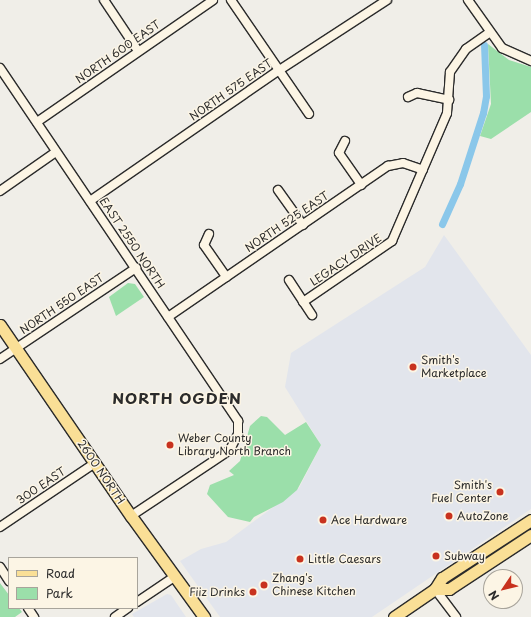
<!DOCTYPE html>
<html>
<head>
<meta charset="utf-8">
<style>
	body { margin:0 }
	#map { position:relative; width:531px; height:617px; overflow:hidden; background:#f0eee8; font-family:"Playpen Sans",sans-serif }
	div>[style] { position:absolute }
	.built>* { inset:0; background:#e2e5ec }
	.green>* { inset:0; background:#9bdfaa }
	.canal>* { height:7px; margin:-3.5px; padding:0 3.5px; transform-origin:3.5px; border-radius:3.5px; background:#8ac7ea }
	.roads { filter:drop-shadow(1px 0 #2b2b2b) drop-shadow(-1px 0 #2b2b2b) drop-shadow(0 1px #2b2b2b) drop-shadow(0 -1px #2b2b2b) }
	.minor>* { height:8px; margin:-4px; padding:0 4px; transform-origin:4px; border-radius:4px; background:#fcf5e5 }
	.major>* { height:11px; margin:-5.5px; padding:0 5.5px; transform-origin:5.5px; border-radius:5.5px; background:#fadf96 }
	.dots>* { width:11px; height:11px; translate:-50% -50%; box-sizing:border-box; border:2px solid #fcf5e5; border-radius:50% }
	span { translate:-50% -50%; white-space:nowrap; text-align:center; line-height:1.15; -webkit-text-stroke:3px #fcf5e5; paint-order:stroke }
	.street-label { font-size:11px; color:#2b2b2b }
	.poi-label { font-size:11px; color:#2b2b2b }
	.left { translate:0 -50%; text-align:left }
	.right { translate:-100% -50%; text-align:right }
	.district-label { font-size:15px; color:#2b2b2b; font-weight:700; letter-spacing:1px }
	.legend { position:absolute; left:8px; top:557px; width:130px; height:52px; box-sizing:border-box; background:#fcf5e5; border:1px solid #a8a49b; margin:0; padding:5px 7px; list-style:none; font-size:12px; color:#2b2b2b }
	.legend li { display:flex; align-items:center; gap:8px; height:20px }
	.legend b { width:20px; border:1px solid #a8a49b }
	.north { position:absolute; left:483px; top:569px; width:40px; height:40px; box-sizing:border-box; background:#fcf5e5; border:1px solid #a8a49b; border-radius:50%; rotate:235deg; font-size:11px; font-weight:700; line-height:16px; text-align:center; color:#2b2b2b }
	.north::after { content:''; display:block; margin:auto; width:14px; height:18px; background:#c8321e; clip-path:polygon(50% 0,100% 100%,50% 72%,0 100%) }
</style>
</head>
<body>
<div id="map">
	<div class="built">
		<i style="clip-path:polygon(444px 235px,531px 355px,531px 509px,372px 617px,220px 617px,180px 561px,201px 549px,226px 542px,299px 488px,321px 445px,285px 387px,291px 353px,425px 267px)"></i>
		<i style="clip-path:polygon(167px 594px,171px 595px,186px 617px,134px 617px,132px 614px)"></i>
	</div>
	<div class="green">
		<i style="clip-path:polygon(488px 44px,509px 60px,531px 67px,531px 112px,491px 139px,480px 136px,491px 104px)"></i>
		<i style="clip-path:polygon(128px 283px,135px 284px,144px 297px,116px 316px,109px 297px)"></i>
		<i style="clip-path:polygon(261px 416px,267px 417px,285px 435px,306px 422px,321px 445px,297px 490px,283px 502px,254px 517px,250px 522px,228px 517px,207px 494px,210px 485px,234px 475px,229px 471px,240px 461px,250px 426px)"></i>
		<i style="clip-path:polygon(0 583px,9px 595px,9px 608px,19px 608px,22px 612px,15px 617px,0 617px)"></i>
	</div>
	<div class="canal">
		<i style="left:442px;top:224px;width:44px;rotate:-65.8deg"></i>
		<i style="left:460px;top:184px;width:75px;rotate:-72.1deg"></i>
		<i style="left:483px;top:113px;width:17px;rotate:-80deg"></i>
		<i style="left:486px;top:96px;width:51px;rotate:-92.2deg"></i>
	</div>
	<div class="roads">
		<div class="minor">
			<i style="left:104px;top:0;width:61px;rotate:56.3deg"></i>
			<i style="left:231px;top:0;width:138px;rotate:55.6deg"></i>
			<i style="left:468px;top:0;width:59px;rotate:54.7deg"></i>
			<i style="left:502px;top:48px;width:32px;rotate:24deg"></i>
			<i style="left:0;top:68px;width:426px;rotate:56deg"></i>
			<i style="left:238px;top:421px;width:13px;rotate:90deg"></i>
			<i style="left:238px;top:434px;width:18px;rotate:117deg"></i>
			<i style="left:230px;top:450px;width:119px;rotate:146.3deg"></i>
			<i style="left:408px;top:97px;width:10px;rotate:-24deg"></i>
			<i style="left:417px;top:93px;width:33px;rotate:12deg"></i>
			<i style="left:37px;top:122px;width:214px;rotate:-34.7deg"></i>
			<i style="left:345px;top:141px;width:13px;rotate:117deg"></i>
			<i style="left:339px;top:153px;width:39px;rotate:55deg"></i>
			<i style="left:278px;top:190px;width:43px;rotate:54.5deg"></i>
			<i style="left:0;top:191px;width:68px;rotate:-34.9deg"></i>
			<i style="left:90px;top:201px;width:229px;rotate:-34.7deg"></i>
			<i style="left:278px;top:71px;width:130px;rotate:-33.1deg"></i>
			<i style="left:209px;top:234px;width:12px;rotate:114deg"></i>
			<i style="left:204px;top:245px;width:39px;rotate:55deg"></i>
			<i style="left:289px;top:280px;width:42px;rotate:56.7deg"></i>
			<i style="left:303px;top:302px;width:108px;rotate:-34.4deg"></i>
			<i style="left:392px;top:241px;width:139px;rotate:-66.7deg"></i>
			<i style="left:447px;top:113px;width:41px;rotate:-85.8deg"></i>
			<i style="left:450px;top:72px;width:28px;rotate:-55deg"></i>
			<i style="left:466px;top:49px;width:29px;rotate:-35deg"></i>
			<i style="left:168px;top:317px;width:267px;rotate:-34.5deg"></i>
			<i style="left:388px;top:166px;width:15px;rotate:-11deg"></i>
			<i style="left:403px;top:163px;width:21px;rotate:19deg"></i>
			<i style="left:0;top:359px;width:164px;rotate:-33.8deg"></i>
			<i style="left:0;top:527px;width:115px;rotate:-34deg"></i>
			<i style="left:0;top:567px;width:17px;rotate:57deg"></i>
			<i style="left:435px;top:589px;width:35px;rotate:53deg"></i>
			<i style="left:137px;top:602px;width:45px;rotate:-34deg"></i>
			<i style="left:28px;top:608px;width:11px;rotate:56deg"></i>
			<i style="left:115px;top:617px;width:16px;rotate:-35deg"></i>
		</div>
		<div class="major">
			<i style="left:0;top:325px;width:232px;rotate:55.6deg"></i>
			<i style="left:131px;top:516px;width:125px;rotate:54.1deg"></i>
			<i style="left:435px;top:589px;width:14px"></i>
			<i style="left:449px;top:589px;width:98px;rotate:-33.4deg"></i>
			<i style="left:394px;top:617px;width:50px;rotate:-34.3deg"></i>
			<i style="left:435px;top:589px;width:13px;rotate:-58deg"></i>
			<i style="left:442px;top:578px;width:106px;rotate:-33.1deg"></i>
		</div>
	</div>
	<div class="dots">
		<i style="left:413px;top:367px;background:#c8321e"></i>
		<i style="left:170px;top:445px;background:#c8321e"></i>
		<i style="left:500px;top:492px;background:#c8321e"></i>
		<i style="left:449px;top:516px;background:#c8321e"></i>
		<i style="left:323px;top:520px;background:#c8321e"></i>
		<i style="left:436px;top:556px;background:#c8321e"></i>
		<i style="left:300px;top:559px;background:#c8321e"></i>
		<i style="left:264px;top:585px;background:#c8321e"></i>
		<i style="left:253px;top:592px;background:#c8321e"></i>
	</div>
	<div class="street-label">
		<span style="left:118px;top:52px;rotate:-35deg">NORTH 600 EAST</span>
		<span style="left:231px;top:90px;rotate:-35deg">NORTH 575 EAST</span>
		<span style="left:287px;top:222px;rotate:-34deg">NORTH 525 EAST</span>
		<span style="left:132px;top:243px;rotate:56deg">EAST 2550 NORTH</span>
		<span style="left:346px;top:260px;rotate:-34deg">LEGACY DRIVE</span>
		<span style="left:62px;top:304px;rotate:-34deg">NORTH 550 EAST</span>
		<span style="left:101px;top:472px;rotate:56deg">2600 NORTH</span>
		<span style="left:41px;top:486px;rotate:-34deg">300 EAST</span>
	</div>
	<div class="poi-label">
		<span class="left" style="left:421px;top:367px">Smith's<br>Marketplace</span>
		<span class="left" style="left:178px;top:445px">Weber County<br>Library North Branch</span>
		<span class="right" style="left:492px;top:492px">Smith's<br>Fuel Center</span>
		<span class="left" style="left:457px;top:516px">AutoZone</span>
		<span class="left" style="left:331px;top:520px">Ace Hardware</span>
		<span class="left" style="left:444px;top:556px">Subway</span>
		<span class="left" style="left:308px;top:559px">Little Caesars</span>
		<span class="left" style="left:272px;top:585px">Zhang's<br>Chinese Kitchen</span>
		<span class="right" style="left:245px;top:592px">Fiiz Drinks</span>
	</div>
	<div class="district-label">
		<span style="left:177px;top:398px">NORTH OGDEN</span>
	</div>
	<ul class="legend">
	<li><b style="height:5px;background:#fadf96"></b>Road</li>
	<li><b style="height:11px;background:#9bdfaa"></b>Park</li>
	</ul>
	<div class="north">N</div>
</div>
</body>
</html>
